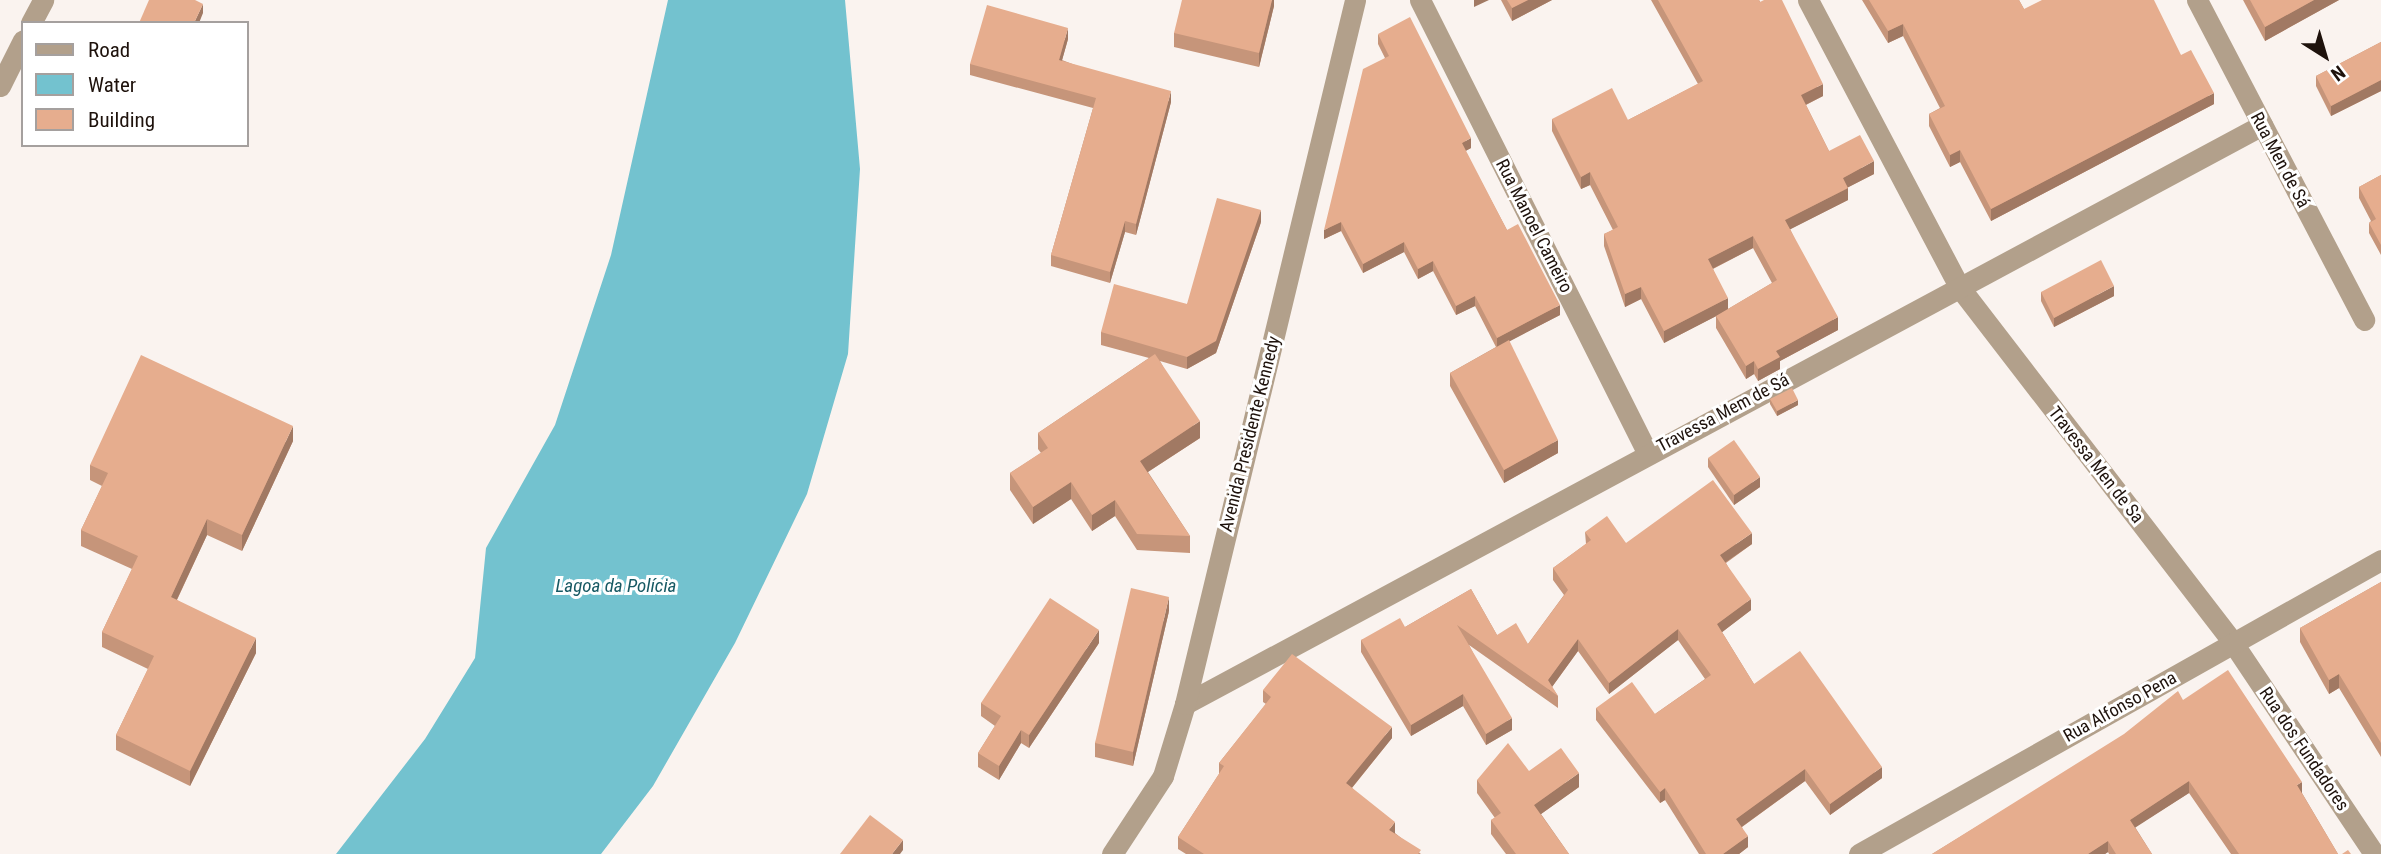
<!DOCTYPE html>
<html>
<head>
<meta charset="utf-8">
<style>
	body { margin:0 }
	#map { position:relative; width:2381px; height:854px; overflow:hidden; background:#faf3ef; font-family:"Roboto Condensed",sans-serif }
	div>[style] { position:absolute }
	.water>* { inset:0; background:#73c2cf }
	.minor>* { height:21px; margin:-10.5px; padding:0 10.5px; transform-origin:10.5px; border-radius:10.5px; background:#b2a08b }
	.wall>* { inset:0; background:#c6957a }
	.shaded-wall>* { inset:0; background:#a17963 }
	.building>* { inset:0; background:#e6ad8e }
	span { translate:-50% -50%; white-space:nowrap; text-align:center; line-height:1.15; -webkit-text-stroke:6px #fff; paint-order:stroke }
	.street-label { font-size:18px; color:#1e120c }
	.water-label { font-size:19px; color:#175963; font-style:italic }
	.legend { position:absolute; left:21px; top:21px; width:228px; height:126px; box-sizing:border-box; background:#fff; border:2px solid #a5a09e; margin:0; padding:9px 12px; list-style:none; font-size:21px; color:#1e120c }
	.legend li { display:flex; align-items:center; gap:14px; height:35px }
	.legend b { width:35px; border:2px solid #a5a09e }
	.north { position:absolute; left:2290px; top:21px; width:70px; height:70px; -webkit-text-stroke:5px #fff; paint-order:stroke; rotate:143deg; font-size:19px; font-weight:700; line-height:28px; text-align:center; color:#1e120c }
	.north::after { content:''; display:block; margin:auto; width:24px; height:32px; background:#1e120c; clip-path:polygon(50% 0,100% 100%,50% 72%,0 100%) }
</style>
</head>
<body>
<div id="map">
	<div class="water">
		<i style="clip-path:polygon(668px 0,845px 0,860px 169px,848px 354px,807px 494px,735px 643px,653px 786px,601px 854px,336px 854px,425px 739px,475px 658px,486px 548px,555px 425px,611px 255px)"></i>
	</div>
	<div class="minor">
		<i style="left:1420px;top:0;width:506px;rotate:63.33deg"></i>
		<i style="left:1808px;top:0;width:326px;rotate:62.2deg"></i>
		<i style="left:1960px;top:288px;width:448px;rotate:52.4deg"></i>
		<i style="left:2233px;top:643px;width:254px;rotate:56.2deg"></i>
		<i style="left:2197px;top:0;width:361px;rotate:62.4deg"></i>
		<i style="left:31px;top:23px;width:26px;rotate:-62deg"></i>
		<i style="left:0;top:86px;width:51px;rotate:-63.4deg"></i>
		<i style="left:1185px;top:704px;width:1223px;rotate:-28.26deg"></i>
		<i style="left:1112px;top:854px;width:93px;rotate:-56.8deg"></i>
		<i style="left:1163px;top:776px;width:75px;rotate:-73deg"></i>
		<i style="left:1185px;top:704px;width:724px;rotate:-76.42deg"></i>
		<i style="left:1859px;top:854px;width:599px;rotate:-29.39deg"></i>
	</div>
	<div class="wall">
		<i style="clip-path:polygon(1274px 0,1274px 6px,1259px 67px,1174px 47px,1174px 33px)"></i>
		<i style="clip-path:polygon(1501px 0,1552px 0,1512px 21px)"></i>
		<i style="clip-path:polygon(evenodd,1651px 0,1759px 0,1823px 96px,1806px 105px,1829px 151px,1874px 174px,1848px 187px,1848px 200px,1790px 229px,1838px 330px,1780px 361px,1780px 369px,1758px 381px,1754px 374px,1746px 379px,1716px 328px,1716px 316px,1664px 343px,1641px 299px,1625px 307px,1604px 246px,1604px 234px,1613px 230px,1590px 185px,1581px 189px,1552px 131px,1552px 119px,1628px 120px,1698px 84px,1651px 0,1753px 248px,1772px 283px,1728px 309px,1713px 269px,1753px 248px)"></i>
		<i style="clip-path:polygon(1862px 0,2019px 0,2024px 9px,2181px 55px,2214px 104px,1991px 221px,1960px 162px,1950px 167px,1929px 126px,1929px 114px,1940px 108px,1903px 36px,1888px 43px)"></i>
		<i style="clip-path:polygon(2243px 0,2339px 0,2265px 41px)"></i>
		<i style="clip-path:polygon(1378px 34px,1471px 148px,1465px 151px,1507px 230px,1560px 315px,1509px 341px,1558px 453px,1504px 483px,1450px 386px,1450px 373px,1496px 347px,1475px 306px,1456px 315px,1433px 271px,1418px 279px,1404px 252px,1363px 273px,1341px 231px,1324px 239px,1385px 58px,1378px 44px)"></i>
		<i style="clip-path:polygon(1068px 39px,1062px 60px,1171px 102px,1136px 235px,1125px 232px,1110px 283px,1051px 266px,1051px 255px,1093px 108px,970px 75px,970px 64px)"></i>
		<i style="clip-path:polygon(2381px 42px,2381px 91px,2331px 116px,2316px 86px,2316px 76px)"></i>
		<i style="clip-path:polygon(2381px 175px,2381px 255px,2369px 233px,2369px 223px,2371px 221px,2359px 198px,2359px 187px)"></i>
		<i style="clip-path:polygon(1261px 222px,1216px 353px,1187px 369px,1160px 361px,1200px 438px,1148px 472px,1190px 536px,1190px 553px,1137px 550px,1115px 516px,1092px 531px,1071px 499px,1033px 524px,1010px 490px,1010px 473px,1041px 453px,1038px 449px,1038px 433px,1149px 358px,1101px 345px,1101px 332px,1187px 304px)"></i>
		<i style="clip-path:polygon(2041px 292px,2114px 296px,2054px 327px,2041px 301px)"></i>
		<i style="clip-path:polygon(1770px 399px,1798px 405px,1777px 416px,1770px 404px)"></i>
		<i style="clip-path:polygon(293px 441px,242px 551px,207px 535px,177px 600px,256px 653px,190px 786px,116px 750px,116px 735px,148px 669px,102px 647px,102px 632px,132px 569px,81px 546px,81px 530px,102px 486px,90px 480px,90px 465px)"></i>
		<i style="clip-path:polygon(1708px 458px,1760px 487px,1734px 505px,1708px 467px)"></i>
		<i style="clip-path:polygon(1585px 532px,1626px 543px,1752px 544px,1726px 563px,1751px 610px,1722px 632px,1754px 684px,1882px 778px,1830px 815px,1805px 781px,1742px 827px,1748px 847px,1739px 854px,1699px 854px,1665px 800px,1660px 803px,1596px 720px,1596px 708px,1655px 714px,1705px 679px,1678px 640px,1609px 694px,1578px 651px,1552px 687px,1558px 696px,1558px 708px,1469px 645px,1512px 730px,1486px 745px,1463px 706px,1411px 736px,1361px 652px,1361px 640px,1405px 627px,1471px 589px,1497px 635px,1528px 644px,1564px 595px,1553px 580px,1553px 568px,1586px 544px)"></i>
		<i style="clip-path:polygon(2381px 582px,2381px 757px,2339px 688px,2329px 694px,2300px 642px,2300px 628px)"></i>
		<i style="clip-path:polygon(1169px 611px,1133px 766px,1095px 757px,1095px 743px)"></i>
		<i style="clip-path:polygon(1099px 643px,1029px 748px,1021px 743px,999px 780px,978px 767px,978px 753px,995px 726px,981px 716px,981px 703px)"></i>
		<i style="clip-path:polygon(1263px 690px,1392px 738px,1352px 788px,1395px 833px,1421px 854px,1186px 854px,1178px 849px,1178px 837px,1219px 774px,1219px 763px,1266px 704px,1263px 702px)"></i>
		<i style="clip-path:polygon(2183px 700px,2302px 793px,2338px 854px,2231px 854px,2189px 793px,2135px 827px,2152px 854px,2109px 854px,2108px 852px,2105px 854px,1932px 854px)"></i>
		<i style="clip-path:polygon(1529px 771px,1579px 787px,1541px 814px,1569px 854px,1506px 854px,1491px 834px,1491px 820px,1495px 818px,1477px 793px,1477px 780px)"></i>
	</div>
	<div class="shaded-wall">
		<i style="clip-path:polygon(1272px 0,1274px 0,1274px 6px,1259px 67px,1259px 53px)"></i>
		<i style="clip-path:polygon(1474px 0,1489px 0,1474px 7px)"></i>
		<i style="clip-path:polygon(1528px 0,1552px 0,1512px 21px,1512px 8px)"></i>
		<i style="clip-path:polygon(2314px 0,2339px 0,2265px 41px,2265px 27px)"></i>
		<i style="clip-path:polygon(203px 4px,203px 13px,199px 23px,194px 23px)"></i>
		<i style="clip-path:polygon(1903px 24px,1903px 36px,1888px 43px,1888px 31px)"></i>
		<i style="clip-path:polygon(1068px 28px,1068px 39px,1059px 71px,1059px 60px)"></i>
		<i style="clip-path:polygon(2381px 80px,2381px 91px,2331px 116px,2331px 106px)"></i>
		<i style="clip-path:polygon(1823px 84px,1823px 96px,1801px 107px,1801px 95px)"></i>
		<i style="clip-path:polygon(1171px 91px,1171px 102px,1136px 235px,1136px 224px)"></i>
		<i style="clip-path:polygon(2214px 93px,2214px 104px,1991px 221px,1991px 209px)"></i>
		<i style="clip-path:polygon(1471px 138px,1471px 148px,1462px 153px,1462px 143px)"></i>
		<i style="clip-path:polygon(1960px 150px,1960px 162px,1950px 167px,1950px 155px)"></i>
		<i style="clip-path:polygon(1874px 161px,1874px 174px,1843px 190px,1843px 178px)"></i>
		<i style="clip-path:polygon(1590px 172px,1590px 185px,1581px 189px,1581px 177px)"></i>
		<i style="clip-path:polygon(1848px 188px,1848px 200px,1785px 232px,1785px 220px)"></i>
		<i style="clip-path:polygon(1261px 210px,1261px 222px,1216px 353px,1187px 369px,1187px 357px)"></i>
		<i style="clip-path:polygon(1125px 221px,1125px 232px,1110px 283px,1110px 272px)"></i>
		<i style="clip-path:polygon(1341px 222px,1341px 231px,1324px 239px,1324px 230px)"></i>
		<i style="clip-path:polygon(1753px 236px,1753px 248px,1708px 271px,1708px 259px)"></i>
		<i style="clip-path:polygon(1404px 242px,1404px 252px,1363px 273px,1363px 264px)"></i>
		<i style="clip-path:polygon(1433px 261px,1433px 271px,1418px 279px,1418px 269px)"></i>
		<i style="clip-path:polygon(2114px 286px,2114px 296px,2054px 327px,2054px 318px)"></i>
		<i style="clip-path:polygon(1641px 287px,1641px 299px,1625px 307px,1625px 294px)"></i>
		<i style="clip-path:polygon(1475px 296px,1475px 306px,1456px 315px,1456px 306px)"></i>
		<i style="clip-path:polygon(1728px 298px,1728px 310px,1664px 343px,1664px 331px)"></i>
		<i style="clip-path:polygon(1560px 305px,1560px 315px,1497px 348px,1497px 338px)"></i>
		<i style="clip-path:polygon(1838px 317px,1838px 330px,1780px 361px,1780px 369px,1758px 381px,1758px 369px,1776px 351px)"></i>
		<i style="clip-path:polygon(1754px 361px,1754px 374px,1746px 379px,1746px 366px)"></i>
		<i style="clip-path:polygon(1798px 400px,1798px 405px,1777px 416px,1777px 411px)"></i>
		<i style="clip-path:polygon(1200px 421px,1200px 438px,1140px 477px,1140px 461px)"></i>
		<i style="clip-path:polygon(293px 426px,293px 441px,242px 551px,242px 535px)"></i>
		<i style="clip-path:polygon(1558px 440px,1558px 453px,1504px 483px,1504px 470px)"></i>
		<i style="clip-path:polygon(1760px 477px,1760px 487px,1734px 505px,1734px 495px)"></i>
		<i style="clip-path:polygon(1071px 482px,1071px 499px,1033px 524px,1033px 507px)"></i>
		<i style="clip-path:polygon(1115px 500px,1115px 516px,1092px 531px,1092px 515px)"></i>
		<i style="clip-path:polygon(207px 519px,207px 535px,171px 612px,171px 597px)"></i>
		<i style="clip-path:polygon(1752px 533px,1752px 544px,1720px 566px,1720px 555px)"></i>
		<i style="clip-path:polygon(1169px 597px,1169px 611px,1133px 766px,1133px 752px)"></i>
		<i style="clip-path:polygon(1751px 599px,1751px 610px,1717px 636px,1717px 624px)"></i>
		<i style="clip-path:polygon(1678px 629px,1678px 640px,1609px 694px,1609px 683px)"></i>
		<i style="clip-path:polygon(1099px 630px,1099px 643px,1029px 748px,1029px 735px)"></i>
		<i style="clip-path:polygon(256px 638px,256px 653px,190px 786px,190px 771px)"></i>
		<i style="clip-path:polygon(1578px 639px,1578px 651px,1549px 691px,1548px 680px)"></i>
		<i style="clip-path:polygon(2339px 674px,2339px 688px,2329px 694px,2329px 680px)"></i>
		<i style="clip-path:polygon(1463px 694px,1463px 706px,1411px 736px,1411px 725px)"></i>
		<i style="clip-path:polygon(1512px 718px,1512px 730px,1486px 745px,1486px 734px)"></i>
		<i style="clip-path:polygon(1392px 727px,1392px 738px,1346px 795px,1346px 783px)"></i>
		<i style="clip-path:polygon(1021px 730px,1021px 743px,999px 780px,999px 766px)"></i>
		<i style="clip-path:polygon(1882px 767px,1882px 778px,1830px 815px,1830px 804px)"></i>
		<i style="clip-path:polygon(1805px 769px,1805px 781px,1736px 831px,1736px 819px)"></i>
		<i style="clip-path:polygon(1579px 773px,1579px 787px,1534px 819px,1534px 805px)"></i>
		<i style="clip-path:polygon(2189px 781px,2189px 793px,2130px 831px,2130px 820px)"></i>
		<i style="clip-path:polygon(2302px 782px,2302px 793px,2297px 797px,2297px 785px)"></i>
		<i style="clip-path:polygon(1665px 788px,1665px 800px,1660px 803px,1660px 792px)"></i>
		<i style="clip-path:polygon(1395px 822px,1395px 834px,1389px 830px)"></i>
		<i style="clip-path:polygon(1748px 836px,1748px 847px,1739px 854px,1723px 854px)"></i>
		<i style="clip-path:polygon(903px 840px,903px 850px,900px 854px,892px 854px)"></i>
		<i style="clip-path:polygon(2108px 841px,2108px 852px,2105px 854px,2088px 854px)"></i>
	</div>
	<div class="building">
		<i style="clip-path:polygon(149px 0,195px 0,203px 4px,194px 23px,139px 23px)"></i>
		<i style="clip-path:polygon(1182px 0,1272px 0,1259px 53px,1174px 33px)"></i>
		<i style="clip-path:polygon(1507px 0,1528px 0,1512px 8px)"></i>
		<i style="clip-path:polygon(1658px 0,1759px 0,1760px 2px,1764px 0,1782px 0,1823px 84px,1801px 95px,1829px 151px,1860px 135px,1874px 161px,1843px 178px,1848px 188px,1785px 220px,1838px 317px,1776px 351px,1780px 357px,1758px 369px,1754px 361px,1746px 366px,1716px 316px,1777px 280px,1753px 236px,1708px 259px,1728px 298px,1664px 331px,1641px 287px,1625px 294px,1604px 234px,1618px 227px,1590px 172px,1581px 177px,1552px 119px,1612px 88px,1628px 120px,1703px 81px)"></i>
		<i style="clip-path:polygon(1869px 0,2019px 0,2024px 9px,2042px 0,2154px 0,2181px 55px,2191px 50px,2214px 93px,1991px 209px,1960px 150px,1950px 155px,1929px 114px,1945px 106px,1903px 24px,1888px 31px)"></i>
		<i style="clip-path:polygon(2250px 0,2314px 0,2265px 27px)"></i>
		<i style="clip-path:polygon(987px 5px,1068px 28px,1059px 60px,1171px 91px,1136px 224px,1125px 221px,1110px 272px,1051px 255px,1096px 98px,970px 64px)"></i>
		<i style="clip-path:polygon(1410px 17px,1471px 138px,1462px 143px,1507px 230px,1518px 224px,1560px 305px,1497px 338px,1475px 296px,1456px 306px,1433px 261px,1418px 269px,1404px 242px,1363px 264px,1341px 222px,1324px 230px,1363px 69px,1389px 56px,1378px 34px)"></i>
		<i style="clip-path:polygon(2381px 42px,2381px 80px,2331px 106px,2316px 76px)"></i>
		<i style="clip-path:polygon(2381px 175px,2381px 245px,2369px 223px,2376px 219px,2359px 187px)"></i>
		<i style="clip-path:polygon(1217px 198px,1261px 210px,1216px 341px,1187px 357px,1101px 332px,1114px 284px,1187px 304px)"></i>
		<i style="clip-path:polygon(2101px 260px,2114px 286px,2054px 318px,2041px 292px)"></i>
		<i style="clip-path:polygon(1509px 340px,1558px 440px,1504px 470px,1450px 373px)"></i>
		<i style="clip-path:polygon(1155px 354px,1200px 421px,1140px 461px,1190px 536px,1137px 534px,1115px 500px,1092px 515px,1071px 482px,1033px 507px,1010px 473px,1048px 448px,1038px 433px)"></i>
		<i style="clip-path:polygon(141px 355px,293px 426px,242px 535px,207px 519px,171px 597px,256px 638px,190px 771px,116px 735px,154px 656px,102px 632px,138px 556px,81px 530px,108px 473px,90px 465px)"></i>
		<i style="clip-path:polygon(1792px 388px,1798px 400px,1777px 411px,1770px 399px)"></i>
		<i style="clip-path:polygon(1734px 440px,1760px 477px,1734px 495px,1708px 458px)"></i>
		<i style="clip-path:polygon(1713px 480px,1752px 533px,1720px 555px,1751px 599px,1717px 624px,1754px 684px,1800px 651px,1882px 767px,1830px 804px,1805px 769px,1736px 819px,1748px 836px,1723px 854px,1706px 854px,1665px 788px,1660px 792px,1596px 708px,1632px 682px,1655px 714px,1711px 675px,1678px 629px,1609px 683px,1578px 639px,1548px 680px,1558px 696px,1457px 625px,1512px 718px,1486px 734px,1463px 694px,1411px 725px,1361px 640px,1400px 618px,1405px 627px,1471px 589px,1497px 635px,1516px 623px,1528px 644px,1568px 590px,1553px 568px,1591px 540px,1585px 532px,1607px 516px,1626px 543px)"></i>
		<i style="clip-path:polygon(2381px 582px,2381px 743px,2339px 674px,2329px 680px,2300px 628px)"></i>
		<i style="clip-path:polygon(1131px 588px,1169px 597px,1133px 752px,1095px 743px)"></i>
		<i style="clip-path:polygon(1050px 598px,1099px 630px,1029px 735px,1021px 730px,999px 766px,978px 753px,1001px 716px,981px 703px)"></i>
		<i style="clip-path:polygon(1292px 654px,1392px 727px,1346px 783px,1395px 822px,1389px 830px,1421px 850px,1418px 854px,1204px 854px,1178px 837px,1224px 766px,1219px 763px,1271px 697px,1263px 690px)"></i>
		<i style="clip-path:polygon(2228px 670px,2302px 782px,2297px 785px,2338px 854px,2239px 854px,2189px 781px,2130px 820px,2152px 854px,2116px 854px,2108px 841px,2088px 854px,1932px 854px,2124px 734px,2178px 691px,2183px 700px)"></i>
		<i style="clip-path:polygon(1508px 743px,1529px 771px,1561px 748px,1579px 773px,1534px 805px,1569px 854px,1516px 854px,1491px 820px,1501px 813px,1477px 780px)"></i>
		<i style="clip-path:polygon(870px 815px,903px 840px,892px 854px,840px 854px)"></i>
		<i style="clip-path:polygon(2348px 850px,2351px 854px,2342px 854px)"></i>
	</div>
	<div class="street-label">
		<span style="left:2280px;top:160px;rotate:62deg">Rua Men de Sá</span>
		<span style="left:1534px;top:226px;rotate:63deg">Rua Manoel Cameiro</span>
		<span style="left:1723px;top:413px;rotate:-28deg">Travessa Mem de Sá</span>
		<span style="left:1250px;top:434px;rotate:-76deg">Avenida Presidente Kennedy</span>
		<span style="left:2096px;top:465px;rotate:52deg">Travessa Men de Sa</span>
		<span style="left:2120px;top:707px;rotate:-29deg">Rua Alfonso Pena</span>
		<span style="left:2304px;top:749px;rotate:56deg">Rua dos Fundadores</span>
	</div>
	<div class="water-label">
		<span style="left:616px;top:586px">Lagoa da Polícia</span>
	</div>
	<ul class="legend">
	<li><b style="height:9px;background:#b2a08b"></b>Road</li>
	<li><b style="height:19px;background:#73c2cf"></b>Water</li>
	<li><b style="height:19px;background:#e6ad8e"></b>Building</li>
	</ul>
	<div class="north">N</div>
</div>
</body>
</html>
